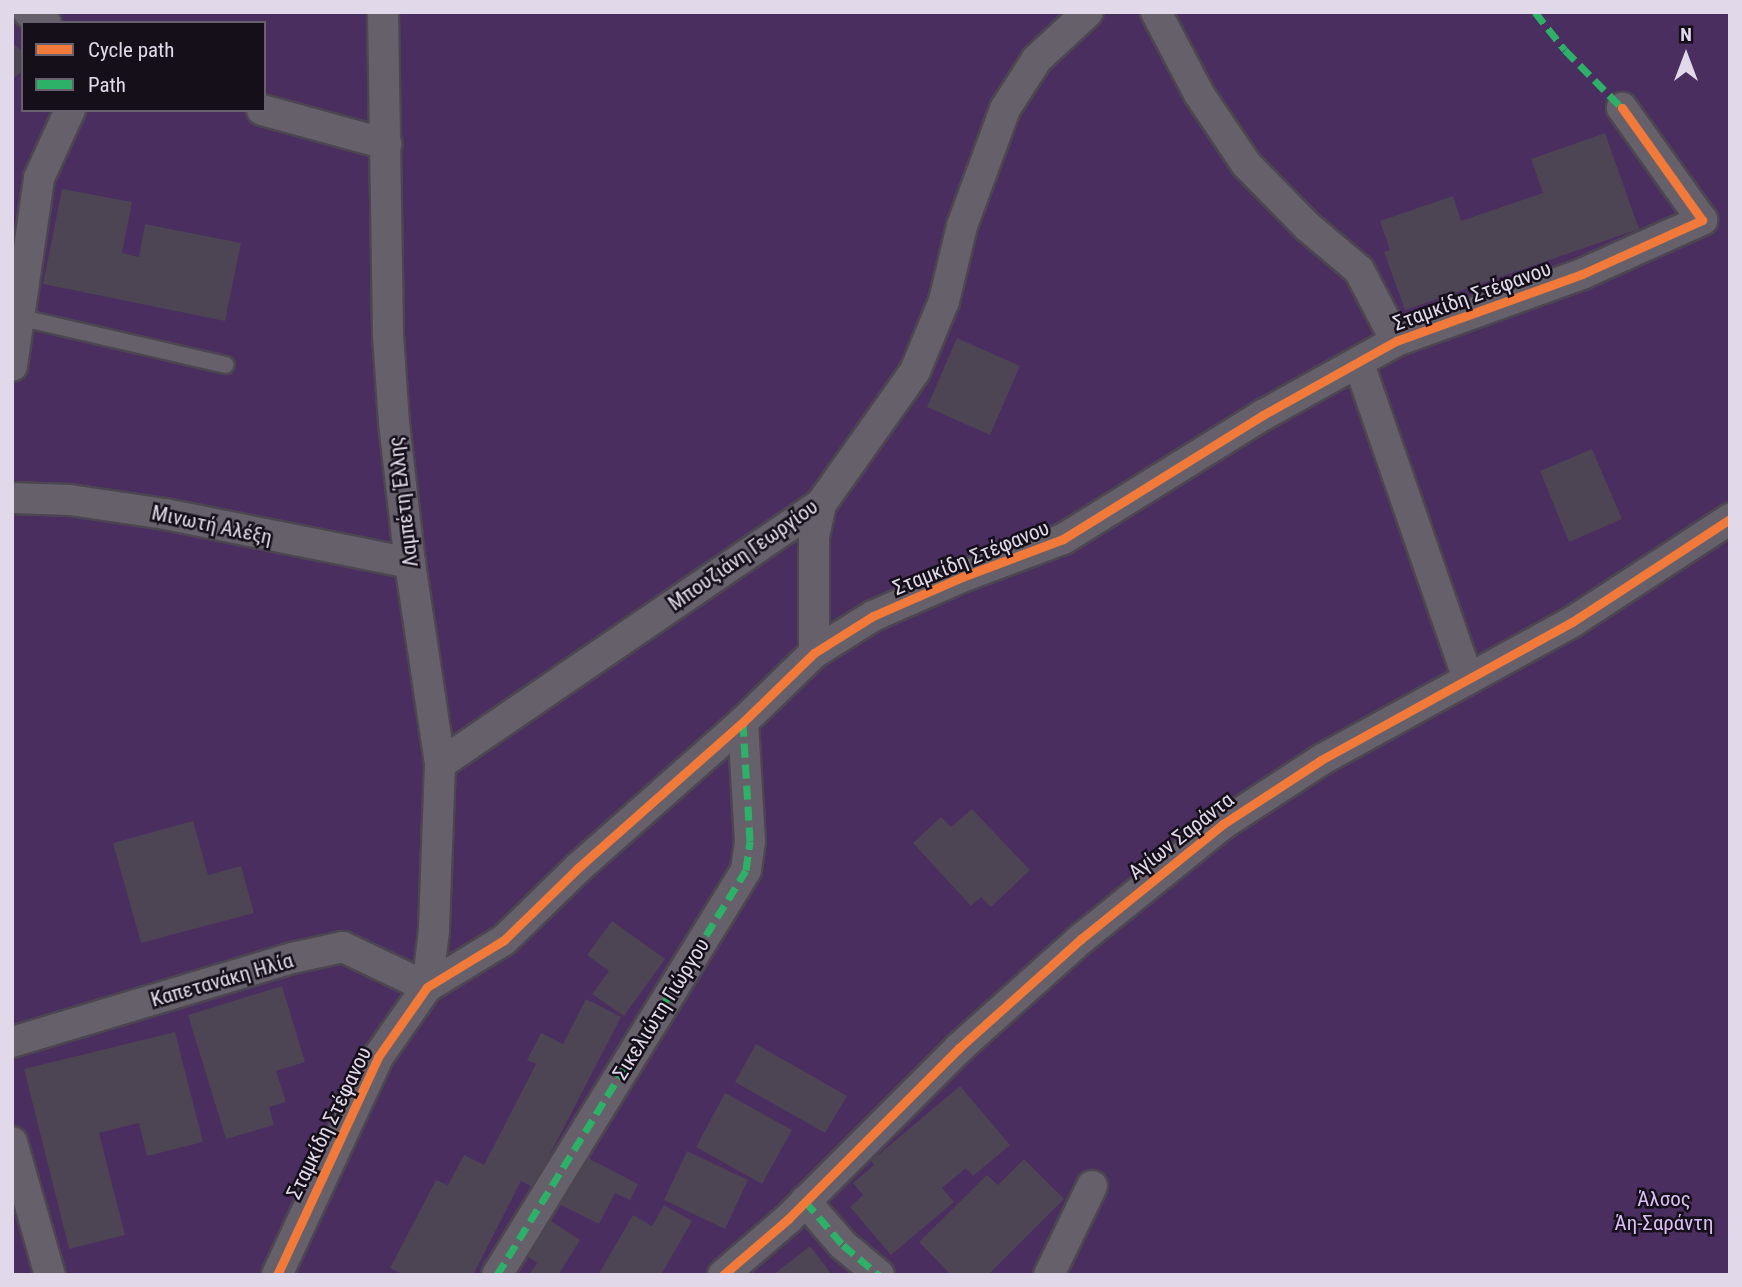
<!DOCTYPE html>
<html>
<head>
<meta charset="utf-8">
<style>
	body { margin:0 }
	#map { position:relative; width:1742px; height:1287px; overflow:hidden; background:#2f2935; font-family:"Roboto Condensed",sans-serif }
	div>[style] { position:absolute }
	.green>* { inset:0; background:#4a2e5f }
	.building>* { inset:0; background:#4d4454 }
	.roads { filter:drop-shadow(2px 0 #4c4651) drop-shadow(-2px 0 #4c4651) drop-shadow(0 2px #4c4651) drop-shadow(0 -2px #4c4651) }
	.service>* { height:16px; margin:-8px; padding:0 8px; transform-origin:8px; border-radius:8px; background:#66606b }
	.minor>* { height:30px; margin:-15px; padding:0 15px; transform-origin:15px; border-radius:15px; background:#66606b }
	.quiet>* { height:7px; margin-top:-3.5px; transform-origin:0; background:repeating-linear-gradient(90deg,#2db169 0 14px,transparent 0 21px) }
	.cycleway>* { height:9px; margin:-4.5px; padding:0 4.5px; transform-origin:4.5px; border-radius:4.5px; background:#f17a3a }
	span { translate:-50% -50%; white-space:nowrap; text-align:center; line-height:1.15; -webkit-text-stroke:5px #150f1a; paint-order:stroke }
	.street-label { font-size:21px; color:#e1d9e9 }
	.park-label { font-size:21px; color:#dbbff4 }
	.frame { position:absolute; inset:0; border:14px solid #e1d9e9; pointer-events:none }
	.legend { position:absolute; left:21px; top:21px; width:245px; height:91px; box-sizing:border-box; background:#150f1a; border:2px solid #67606d; margin:0; padding:9px 12px; list-style:none; font-size:21px; color:#e1d9e9 }
	.legend li { display:flex; align-items:center; gap:14px; height:35px }
	.legend b { width:35px; border:2px solid #67606d }
	.north { position:absolute; left:1651px; top:21px; width:70px; height:70px; -webkit-text-stroke:5px #150f1a; paint-order:stroke; rotate:0deg; font-size:19px; font-weight:700; line-height:28px; text-align:center; color:#e1d9e9 }
	.north::after { content:''; display:block; margin:auto; width:24px; height:32px; background:#e1d9e9; clip-path:polygon(50% 0,100% 100%,50% 72%,0 100%) }
</style>
</head>
<body>
<div id="map">
	<div class="green">
		<i style="clip-path:polygon(evenodd,12px 12px,1730px 12px,1730px 1275px,12px 1275px,12px 12px,23px 23px,264px 23px,264px 110px,23px 110px,23px 23px)"></i>
	</div>
	<div class="building">
		<i style="clip-path:polygon(12px 42px,23px 53px,23px 70px,12px 80px)"></i>
		<i style="clip-path:polygon(1605px 133px,1639px 229px,1405px 310px,1384px 252px,1390px 250px,1380px 221px,1453px 196px,1461px 221px,1543px 193px,1531px 159px)"></i>
		<i style="clip-path:polygon(62px 189px,132px 202px,122px 253px,139px 257px,145px 224px,241px 243px,225px 321px,43px 284px)"></i>
		<i style="clip-path:polygon(957px 338px,1020px 366px,990px 435px,927px 407px)"></i>
		<i style="clip-path:polygon(1592px 449px,1622px 519px,1569px 542px,1540px 471px)"></i>
		<i style="clip-path:polygon(972px 809px,1030px 870px,991px 907px,981px 897px,971px 906px,913px 843px,941px 817px,951px 827px)"></i>
		<i style="clip-path:polygon(193px 821px,208px 875px,241px 866px,254px 913px,141px 943px,113px 843px)"></i>
		<i style="clip-path:polygon(612px 921px,665px 959px,624px 1016px,592px 994px,609px 971px,587px 955px)"></i>
		<i style="clip-path:polygon(282px 986px,305px 1062px,276px 1071px,286px 1102px,269px 1107px,274px 1125px,226px 1139px,188px 1015px)"></i>
		<i style="clip-path:polygon(586px 999px,621px 1017px,533px 1187px,521px 1181px,473px 1275px,404px 1275px,390px 1268px,436px 1180px,448px 1185px,464px 1155px,484px 1165px,536px 1064px,527px 1060px,541px 1033px,563px 1044px)"></i>
		<i style="clip-path:polygon(175px 1032px,203px 1142px,147px 1156px,139px 1123px,99px 1133px,125px 1235px,69px 1249px,24px 1069px)"></i>
		<i style="clip-path:polygon(756px 1044px,847px 1096px,825px 1133px,735px 1082px)"></i>
		<i style="clip-path:polygon(960px 1086px,1010px 1145px,973px 1176px,966px 1168px,942px 1188px,954px 1202px,891px 1255px,850px 1207px,863px 1195px,853px 1183px,874px 1165px,871px 1161px)"></i>
		<i style="clip-path:polygon(725px 1093px,792px 1130px,762px 1184px,696px 1147px)"></i>
		<i style="clip-path:polygon(687px 1151px,748px 1180px,725px 1229px,664px 1200px)"></i>
		<i style="clip-path:polygon(584px 1156px,638px 1184px,630px 1200px,615px 1193px,599px 1224px,559px 1204px)"></i>
		<i style="clip-path:polygon(1024px 1159px,1064px 1199px,988px 1275px,951px 1275px,919px 1242px,987px 1175px,998px 1185px)"></i>
		<i style="clip-path:polygon(664px 1205px,692px 1221px,661px 1275px,598px 1275px,633px 1215px,652px 1226px)"></i>
		<i style="clip-path:polygon(545px 1217px,580px 1240px,558px 1275px,529px 1275px,537px 1263px,522px 1253px)"></i>
		<i style="clip-path:polygon(810px 1246px,832px 1275px,773px 1275px)"></i>
	</div>
	<div class="roads">
		<div class="service">
			<i style="left:18px;top:317px;width:213px;rotate:13deg"></i>
		</div>
		<div class="minor">
			<i style="left:28px;top:12px;width:21px;rotate:31deg"></i>
			<i style="left:383px;top:12px;width:323px;rotate:89.1deg"></i>
			<i style="left:388px;top:335px;width:88px;rotate:86.1deg"></i>
			<i style="left:394px;top:423px;width:141px;rotate:83.5deg"></i>
			<i style="left:410px;top:563px;width:203px;rotate:81.5deg"></i>
			<i style="left:440px;top:764px;width:167px;rotate:92.1deg"></i>
			<i style="left:434px;top:931px;width:56px;rotate:97.1deg"></i>
			<i style="left:1156px;top:12px;width:93px;rotate:62.3deg"></i>
			<i style="left:1199px;top:94px;width:84px;rotate:56.1deg"></i>
			<i style="left:1246px;top:164px;width:88px;rotate:45.5deg"></i>
			<i style="left:1308px;top:227px;width:67px;rotate:40.1deg"></i>
			<i style="left:1359px;top:270px;width:80px;rotate:62.5deg"></i>
			<i style="left:262px;top:110px;width:129px;rotate:15.3deg"></i>
			<i style="left:1359px;top:364px;width:332px;rotate:70.9deg"></i>
			<i style="left:12px;top:366px;width:190px;rotate:-81.8deg"></i>
			<i style="left:39px;top:178px;width:75px;rotate:-65.5deg"></i>
			<i style="left:12px;top:498px;width:58px;rotate:2deg"></i>
			<i style="left:70px;top:500px;width:96px;rotate:8.4deg"></i>
			<i style="left:165px;top:514px;width:250px;rotate:11.3deg"></i>
			<i style="left:814px;top:653px;width:116px;rotate:-90deg"></i>
			<i style="left:814px;top:537px;width:34px;rotate:-78deg"></i>
			<i style="left:440px;top:764px;width:461px;rotate:-34.3deg"></i>
			<i style="left:821px;top:504px;width:163px;rotate:-54.7deg"></i>
			<i style="left:915px;top:371px;width:76px;rotate:-67.5deg"></i>
			<i style="left:944px;top:301px;width:77px;rotate:-76.5deg"></i>
			<i style="left:962px;top:226px;width:125px;rotate:-69.8deg"></i>
			<i style="left:1005px;top:109px;width:59px;rotate:-57.4deg"></i>
			<i style="left:1037px;top:59px;width:69px;rotate:-42.7deg"></i>
			<i style="left:12px;top:1042px;width:292px;rotate:-16.7deg"></i>
			<i style="left:292px;top:958px;width:52px;rotate:-12.2deg"></i>
			<i style="left:343px;top:947px;width:93px;rotate:25.5deg"></i>
			<i style="left:12px;top:1142px;width:138px;rotate:74.1deg"></i>
			<i style="left:805px;top:1201px;width:58px;rotate:49.2deg"></i>
			<i style="left:843px;top:1245px;width:47px;rotate:39.8deg"></i>
			<i style="left:277px;top:1275px;width:240px;rotate:-65.1deg"></i>
			<i style="left:378px;top:1057px;width:85px;rotate:-55deg"></i>
			<i style="left:427px;top:987px;width:90px;rotate:-31.4deg"></i>
			<i style="left:504px;top:940px;width:103px;rotate:-44.2deg"></i>
			<i style="left:578px;top:868px;width:220px;rotate:-41.5deg"></i>
			<i style="left:743px;top:722px;width:99px;rotate:-44.2deg"></i>
			<i style="left:814px;top:653px;width:70px;rotate:-32.1deg"></i>
			<i style="left:873px;top:616px;width:97px;rotate:-23.7deg"></i>
			<i style="left:962px;top:577px;width:108px;rotate:-20.6deg"></i>
			<i style="left:1063px;top:539px;width:235px;rotate:-31.8deg"></i>
			<i style="left:1263px;top:415px;width:152px;rotate:-29.1deg"></i>
			<i style="left:1396px;top:341px;width:198px;rotate:-19.8deg"></i>
			<i style="left:1582px;top:274px;width:132px;rotate:-24.2deg"></i>
			<i style="left:1702px;top:220px;width:138px;rotate:-125.5deg"></i>
			<i style="left:497px;top:1275px;width:475px;rotate:-58.4deg"></i>
			<i style="left:746px;top:870px;width:29px;rotate:-82deg"></i>
			<i style="left:750px;top:841px;width:119px;rotate:-93.4deg"></i>
			<i style="left:723px;top:1275px;width:86px;rotate:-40.7deg"></i>
			<i style="left:788px;top:1219px;width:242px;rotate:-45deg"></i>
			<i style="left:959px;top:1048px;width:164px;rotate:-41.8deg"></i>
			<i style="left:1081px;top:939px;width:183px;rotate:-39deg"></i>
			<i style="left:1223px;top:824px;width:117px;rotate:-33.1deg"></i>
			<i style="left:1321px;top:760px;width:286px;rotate:-28.8deg"></i>
			<i style="left:1572px;top:622px;width:189px;rotate:-33.1deg"></i>
			<i style="left:1049px;top:1275px;width:99px;rotate:-64.2deg"></i>
		</div>
	</div>
	<div class="quiet">
		<i style="left:1535px;top:12px;width:48px;rotate:51.7deg"></i>
		<i style="left:1565px;top:50px;width:81px;rotate:45.5deg"></i>
		<i style="left:805px;top:1201px;width:58px;rotate:49.2deg"></i>
		<i style="left:843px;top:1245px;width:47px;rotate:39.8deg"></i>
		<i style="left:497px;top:1275px;width:475px;rotate:-58.4deg"></i>
		<i style="left:746px;top:870px;width:29px;rotate:-82deg"></i>
		<i style="left:750px;top:841px;width:119px;rotate:-93.4deg"></i>
	</div>
	<div class="cycleway">
		<i style="left:277px;top:1275px;width:240px;rotate:-65.1deg"></i>
		<i style="left:378px;top:1057px;width:85px;rotate:-55deg"></i>
		<i style="left:427px;top:987px;width:90px;rotate:-31.4deg"></i>
		<i style="left:504px;top:940px;width:103px;rotate:-44.2deg"></i>
		<i style="left:578px;top:868px;width:220px;rotate:-41.5deg"></i>
		<i style="left:743px;top:722px;width:99px;rotate:-44.2deg"></i>
		<i style="left:814px;top:653px;width:70px;rotate:-32.1deg"></i>
		<i style="left:873px;top:616px;width:97px;rotate:-23.7deg"></i>
		<i style="left:962px;top:577px;width:108px;rotate:-20.6deg"></i>
		<i style="left:1063px;top:539px;width:235px;rotate:-31.8deg"></i>
		<i style="left:1263px;top:415px;width:152px;rotate:-29.1deg"></i>
		<i style="left:1396px;top:341px;width:198px;rotate:-19.8deg"></i>
		<i style="left:1582px;top:274px;width:132px;rotate:-24.2deg"></i>
		<i style="left:1702px;top:220px;width:138px;rotate:-125.5deg"></i>
		<i style="left:723px;top:1275px;width:86px;rotate:-40.7deg"></i>
		<i style="left:788px;top:1219px;width:242px;rotate:-45deg"></i>
		<i style="left:959px;top:1048px;width:164px;rotate:-41.8deg"></i>
		<i style="left:1081px;top:939px;width:183px;rotate:-39deg"></i>
		<i style="left:1223px;top:824px;width:117px;rotate:-33.1deg"></i>
		<i style="left:1321px;top:760px;width:286px;rotate:-28.8deg"></i>
		<i style="left:1572px;top:622px;width:189px;rotate:-33.1deg"></i>
	</div>
	<div class="street-label">
		<span style="left:1472px;top:296px;rotate:-20deg">Σταμκίδη Στέφανου</span>
		<span style="left:403px;top:502px;rotate:-97deg">Λαμπέτη Έλλης</span>
		<span style="left:212px;top:525px;rotate:12deg">Μινωτή Αλέξη</span>
		<span style="left:743px;top:555px;rotate:-35deg">Μπουζιάνη Γεωργίου</span>
		<span style="left:971px;top:558px;rotate:-22deg">Σταμκίδη Στέφανου</span>
		<span style="left:1181px;top:836px;rotate:-38deg">Αγίων Σαράντα</span>
		<span style="left:222px;top:980px;rotate:-16deg">Καπετανάκη Ηλία</span>
		<span style="left:661px;top:1009px;rotate:-58deg">Σικελιώτη Γιώργου</span>
		<span style="left:329px;top:1123px;rotate:-64deg">Σταμκίδη Στέφανου</span>
	</div>
	<div class="park-label">
		<span style="left:1664px;top:1211px">Άλσος<br>Άη-Σαράντη</span>
	</div>
	<div class="frame"></div>
	<ul class="legend">
	<li><b style="height:9px;background:#f17a3a"></b>Cycle path</li>
	<li><b style="height:9px;background:#2db169"></b>Path</li>
	</ul>
	<div class="north">N</div>
</div>
</body>
</html>
